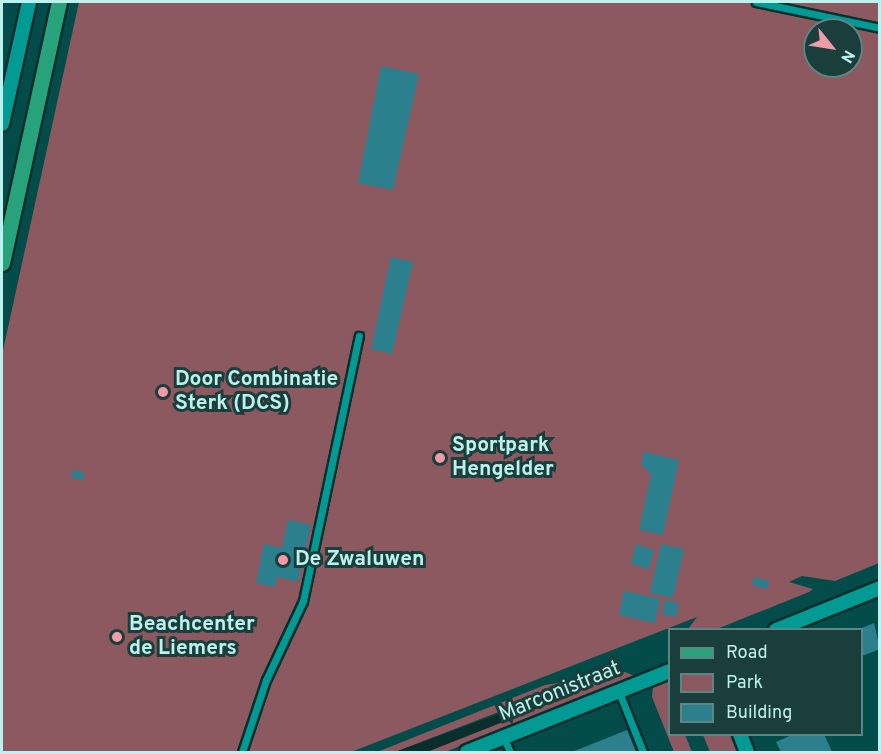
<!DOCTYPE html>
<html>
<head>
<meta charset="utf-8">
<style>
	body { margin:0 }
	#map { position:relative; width:881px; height:754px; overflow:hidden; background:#034c49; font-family:Overpass,sans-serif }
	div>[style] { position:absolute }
	.green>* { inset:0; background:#8d5960 }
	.water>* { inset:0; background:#092e2c }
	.building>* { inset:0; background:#2c808d }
	.roads { filter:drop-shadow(2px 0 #072f2d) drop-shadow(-2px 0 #072f2d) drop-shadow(0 2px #072f2d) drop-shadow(0 -2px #072f2d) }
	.service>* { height:7px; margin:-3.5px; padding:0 3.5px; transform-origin:3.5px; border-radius:3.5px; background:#039a94 }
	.minor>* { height:14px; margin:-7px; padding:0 7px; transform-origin:7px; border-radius:7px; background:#039a94 }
	.secondary>* { height:15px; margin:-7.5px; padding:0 7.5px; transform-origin:7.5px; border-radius:7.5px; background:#28a27b }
	.dots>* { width:16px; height:16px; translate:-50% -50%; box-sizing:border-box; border:3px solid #193e3c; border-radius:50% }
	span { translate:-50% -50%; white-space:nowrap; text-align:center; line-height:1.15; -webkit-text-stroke:6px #193e3c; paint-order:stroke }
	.poi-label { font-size:21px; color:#bdf1ed; font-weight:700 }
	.left { translate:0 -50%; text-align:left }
	.street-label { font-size:21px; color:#bdf1ed }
	.frame { position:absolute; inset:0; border:3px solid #bdf1ed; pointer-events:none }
	.legend { position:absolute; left:668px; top:628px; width:195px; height:108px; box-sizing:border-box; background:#193e3c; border:2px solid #5b8683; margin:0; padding:8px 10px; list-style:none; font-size:18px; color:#bdf1ed }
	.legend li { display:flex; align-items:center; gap:12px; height:30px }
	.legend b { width:30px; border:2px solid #5b8683 }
	.north { position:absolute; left:803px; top:18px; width:60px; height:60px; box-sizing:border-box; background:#193e3c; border:2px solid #5b8683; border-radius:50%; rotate:120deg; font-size:16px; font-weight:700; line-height:24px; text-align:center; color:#bdf1ed }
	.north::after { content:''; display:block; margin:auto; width:21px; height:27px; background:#f39aa8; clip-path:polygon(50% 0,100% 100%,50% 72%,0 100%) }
</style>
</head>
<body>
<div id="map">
	<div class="green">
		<i style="clip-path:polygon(evenodd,79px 2px,879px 2px,879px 563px,835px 581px,802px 576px,789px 582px,813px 589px,809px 592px,717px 629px,688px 629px,697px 617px,351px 752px,2px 752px,2px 355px,79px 2px,815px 30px,851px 30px,851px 66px,815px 66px,815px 30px)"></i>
		<i style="clip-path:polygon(625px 672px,635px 676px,445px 752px,427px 752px,563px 687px,395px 752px,377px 752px,545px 685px)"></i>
		<i style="clip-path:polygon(669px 680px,670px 734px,685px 735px,692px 752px,674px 752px,652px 697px,653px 686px)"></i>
		<i style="clip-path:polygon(703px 735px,730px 735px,737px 752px,710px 752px)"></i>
	</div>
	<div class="water">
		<i style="clip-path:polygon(580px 684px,581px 689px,571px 695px,427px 752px,395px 752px)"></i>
	</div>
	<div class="building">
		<i style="clip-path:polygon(381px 66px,419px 74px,393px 190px,358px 183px)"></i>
		<i style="clip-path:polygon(391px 257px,413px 262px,392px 354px,371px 349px)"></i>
		<i style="clip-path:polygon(644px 452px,679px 460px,663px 535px,639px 530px,651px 474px,641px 464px)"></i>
		<i style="clip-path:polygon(73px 470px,85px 473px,83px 480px,71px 478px)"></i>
		<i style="clip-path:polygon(288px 520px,311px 525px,298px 582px,277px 577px,275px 587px,256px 583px,264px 544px,282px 548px)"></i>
		<i style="clip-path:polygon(636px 544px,654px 550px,649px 569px,631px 564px)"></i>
		<i style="clip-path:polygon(661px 544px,684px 549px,673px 598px,650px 593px)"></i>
		<i style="clip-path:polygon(754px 577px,769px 581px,767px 589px,752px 585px)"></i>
		<i style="clip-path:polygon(624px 591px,660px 599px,655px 623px,619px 615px)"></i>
		<i style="clip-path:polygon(665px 600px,679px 603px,676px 617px,662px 614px)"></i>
		<i style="clip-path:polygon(874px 623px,880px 649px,862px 656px,862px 628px)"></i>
		<i style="clip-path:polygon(627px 730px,636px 752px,572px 752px)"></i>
		<i style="clip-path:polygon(794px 734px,824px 734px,832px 752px,781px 752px,776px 742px)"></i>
	</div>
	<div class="roads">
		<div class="service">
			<i style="left:756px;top:2px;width:127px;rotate:11.8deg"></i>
			<i style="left:619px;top:692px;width:65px;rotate:68.2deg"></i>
			<i style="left:504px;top:738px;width:15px;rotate:67deg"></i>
			<i style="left:242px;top:752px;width:76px;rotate:-71.6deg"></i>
			<i style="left:266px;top:680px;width:87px;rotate:-64.9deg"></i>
			<i style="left:303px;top:601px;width:271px;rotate:-78.1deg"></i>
		</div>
		<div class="minor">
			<i style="left:2px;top:124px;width:125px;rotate:-77.5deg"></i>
			<i style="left:776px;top:630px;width:112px;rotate:-22deg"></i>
			<i style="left:740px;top:734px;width:19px;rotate:69deg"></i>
			<i style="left:467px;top:752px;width:219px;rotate:-21.8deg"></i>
		</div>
		<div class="secondary">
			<i style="left:2px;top:263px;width:267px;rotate:-77.7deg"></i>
		</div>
	</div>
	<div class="dots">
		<i style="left:163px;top:392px;background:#f39aa8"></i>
		<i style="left:440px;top:458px;background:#f39aa8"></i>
		<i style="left:283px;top:560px;background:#f39aa8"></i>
		<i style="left:117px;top:637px;background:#f39aa8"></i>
	</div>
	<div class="poi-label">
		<span class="left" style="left:175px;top:392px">Door Combinatie<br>Sterk (DCS)</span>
		<span class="left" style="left:452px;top:458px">Sportpark<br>Hengelder</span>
		<span class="left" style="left:295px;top:560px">De Zwaluwen</span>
		<span class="left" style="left:129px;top:637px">Beachcenter<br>de Liemers</span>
	</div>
	<div class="street-label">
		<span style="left:560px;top:692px;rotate:-22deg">Marconistraat</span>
	</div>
	<div class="frame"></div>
	<ul class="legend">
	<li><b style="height:8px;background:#28a27b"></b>Road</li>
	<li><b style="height:16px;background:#8d5960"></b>Park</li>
	<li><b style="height:16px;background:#2c808d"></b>Building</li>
	</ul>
	<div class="north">N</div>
</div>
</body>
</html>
